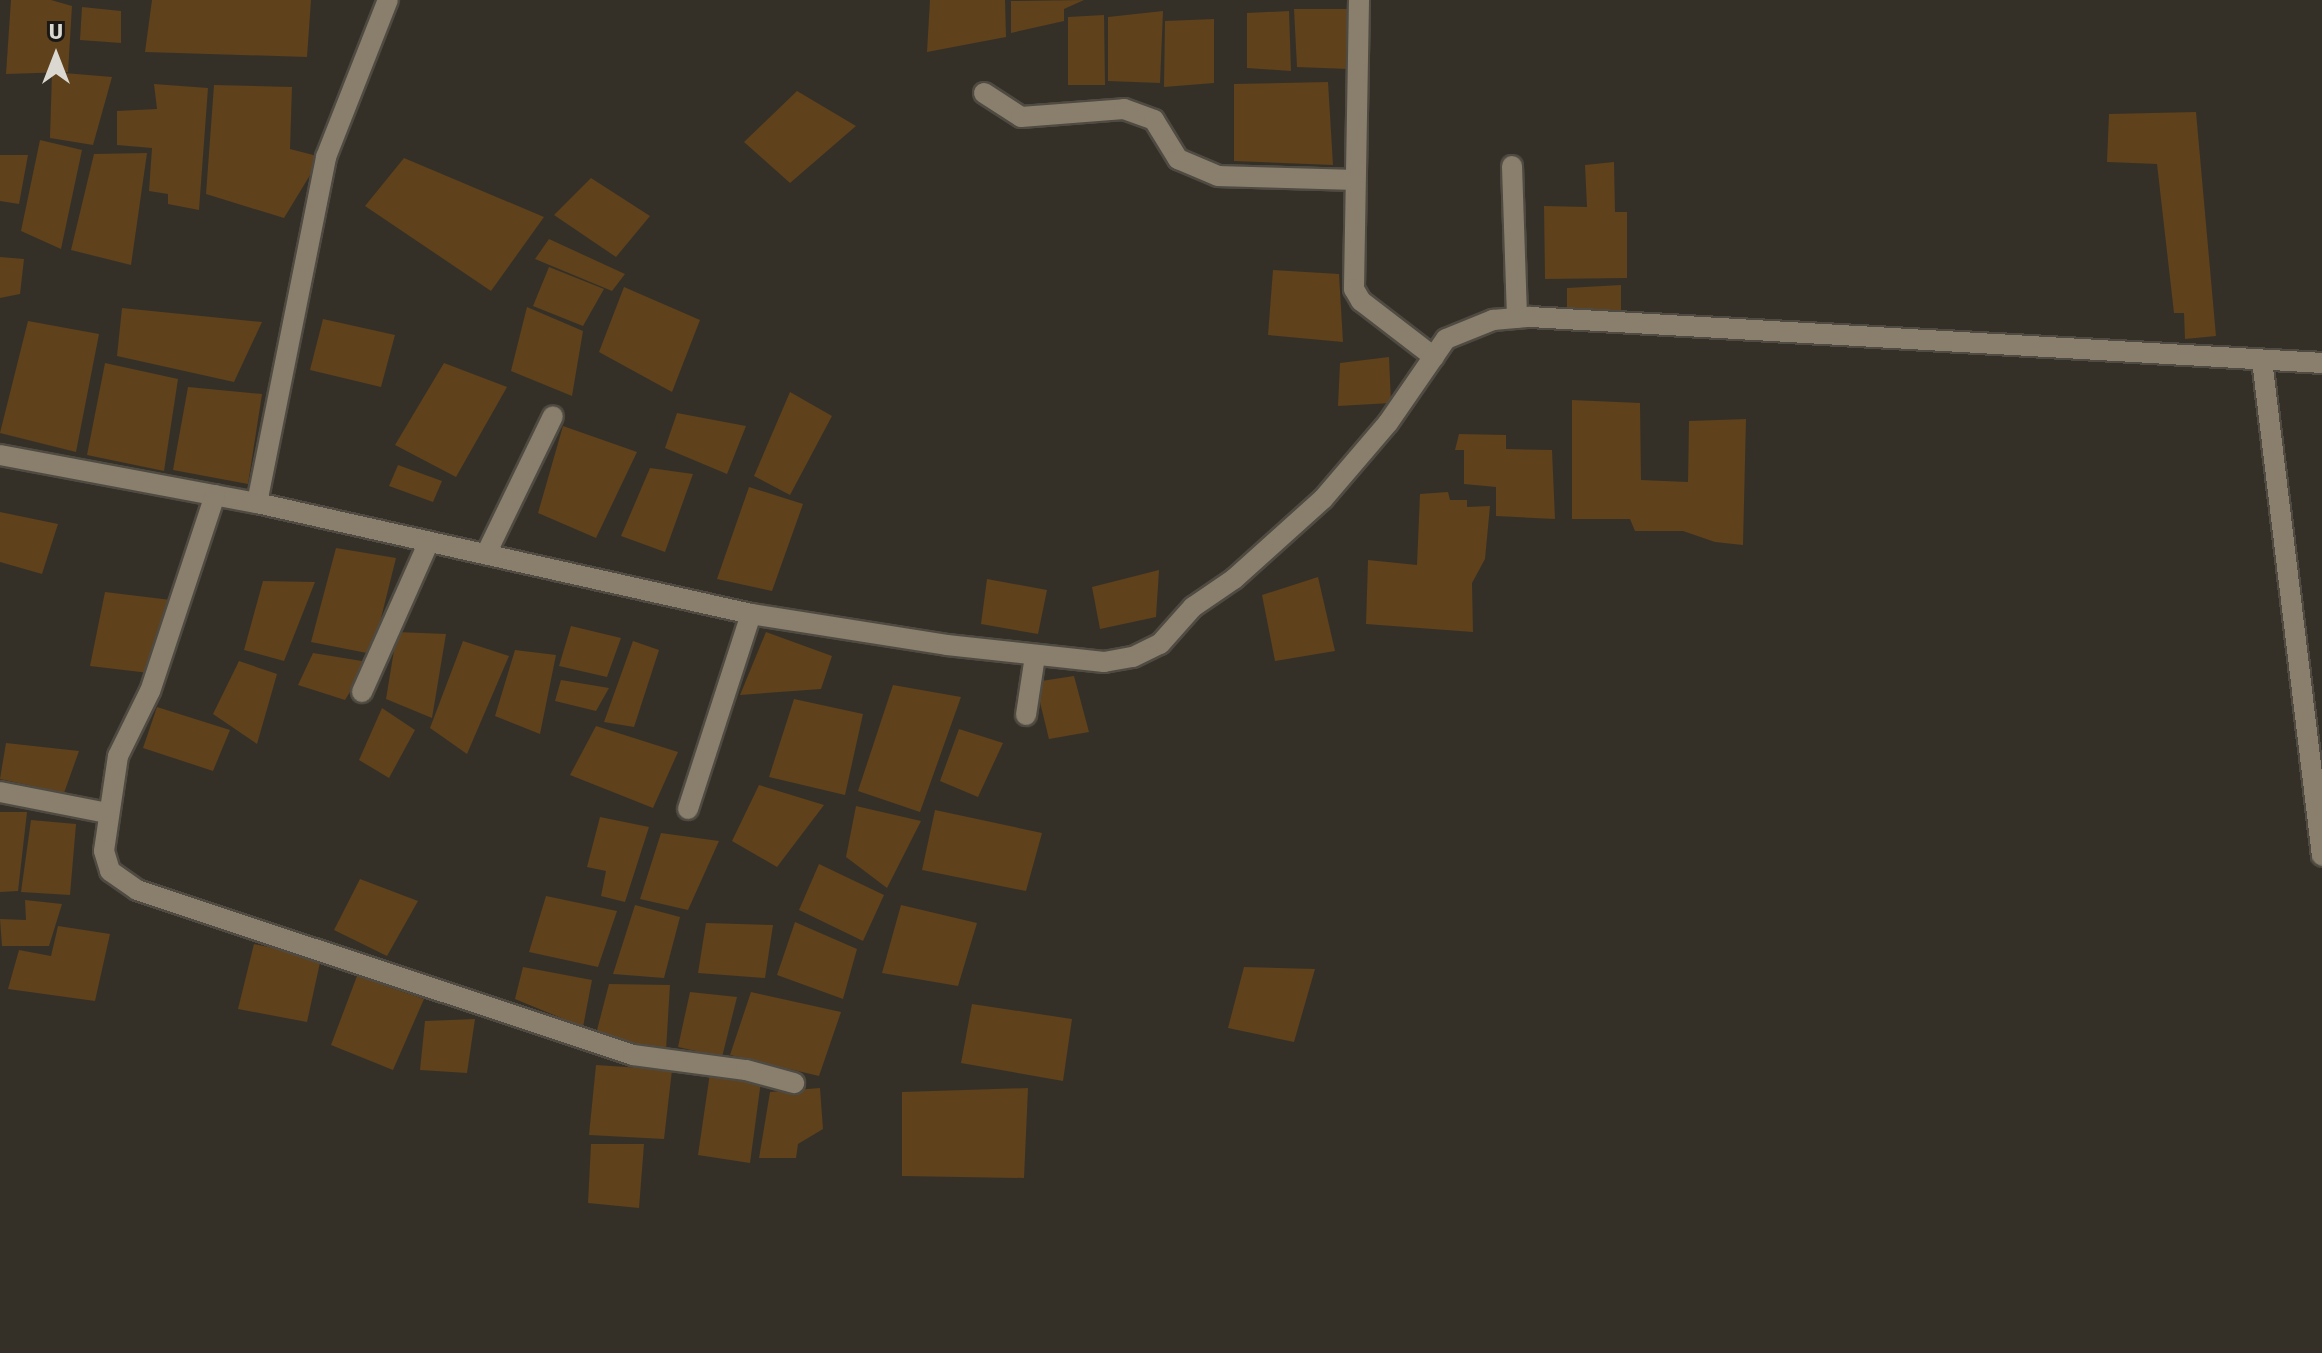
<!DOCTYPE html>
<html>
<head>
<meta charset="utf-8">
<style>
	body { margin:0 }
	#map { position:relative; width:2322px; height:1353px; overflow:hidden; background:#343027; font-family:"Fira Sans",sans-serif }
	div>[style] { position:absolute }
	.building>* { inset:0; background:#5f411c }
	.roads { filter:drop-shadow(2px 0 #4f4b42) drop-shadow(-2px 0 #4f4b42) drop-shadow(0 2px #4f4b42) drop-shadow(0 -2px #4f4b42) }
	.minor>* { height:20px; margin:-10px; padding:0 10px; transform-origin:10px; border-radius:10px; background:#897f6c }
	span { translate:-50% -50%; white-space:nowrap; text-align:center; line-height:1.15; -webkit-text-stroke:6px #1a1814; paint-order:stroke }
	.north { position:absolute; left:16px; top:16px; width:80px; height:80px; -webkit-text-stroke:6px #1a1814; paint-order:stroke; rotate:0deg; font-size:22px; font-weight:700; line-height:32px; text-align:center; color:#dbd8d2 }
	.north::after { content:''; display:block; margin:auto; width:28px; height:36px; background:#dbd8d2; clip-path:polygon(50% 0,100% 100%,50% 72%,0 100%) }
</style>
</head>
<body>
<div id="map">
	<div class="building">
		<i style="clip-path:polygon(11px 0,51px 0,72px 6px,68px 72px,6px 74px)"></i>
		<i style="clip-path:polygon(152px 0,311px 0,307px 57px,145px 52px)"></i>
		<i style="clip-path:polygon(930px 0,1005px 0,1006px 37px,927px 52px)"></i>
		<i style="clip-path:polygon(1084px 0,1064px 9px,1064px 21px,1011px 33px,1011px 1px)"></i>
		<i style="clip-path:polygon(82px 7px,121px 11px,121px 43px,80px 40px)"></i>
		<i style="clip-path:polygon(1294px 9px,1348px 9px,1349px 69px,1297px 67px)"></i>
		<i style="clip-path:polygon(1163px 11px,1160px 83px,1108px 81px,1108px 17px)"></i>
		<i style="clip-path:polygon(1289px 11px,1291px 71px,1247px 68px,1247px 13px)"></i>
		<i style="clip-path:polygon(1104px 15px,1105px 85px,1068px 85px,1068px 17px)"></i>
		<i style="clip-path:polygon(1214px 19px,1214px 83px,1164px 87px,1165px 21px)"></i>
		<i style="clip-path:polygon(52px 72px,112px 77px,93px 145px,50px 138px)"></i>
		<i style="clip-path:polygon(1328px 82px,1333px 165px,1234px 161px,1234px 84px)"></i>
		<i style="clip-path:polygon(154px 84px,208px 88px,199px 210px,168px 204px,168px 194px,149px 191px,152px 148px,117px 145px,117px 111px,157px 109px)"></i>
		<i style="clip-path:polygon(214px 85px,292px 87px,290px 149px,321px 157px,284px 218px,206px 194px)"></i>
		<i style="clip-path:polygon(797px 91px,856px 126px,790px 183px,744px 142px)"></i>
		<i style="clip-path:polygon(2196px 112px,2216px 336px,2185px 339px,2184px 313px,2174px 313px,2157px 164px,2107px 162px,2109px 114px)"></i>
		<i style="clip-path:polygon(40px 140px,82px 150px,61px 249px,21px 231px)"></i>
		<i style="clip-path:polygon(147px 153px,131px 265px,71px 250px,94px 154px)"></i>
		<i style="clip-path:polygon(0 155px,28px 155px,19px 204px,0 201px)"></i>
		<i style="clip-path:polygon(404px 158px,544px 217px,491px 291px,365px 206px)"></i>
		<i style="clip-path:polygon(1614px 162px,1615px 212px,1627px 212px,1627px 278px,1545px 279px,1544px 206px,1587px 207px,1585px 165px)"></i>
		<i style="clip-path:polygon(591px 178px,650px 216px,616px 257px,554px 215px)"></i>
		<i style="clip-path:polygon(549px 239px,625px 274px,612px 291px,535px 259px)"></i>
		<i style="clip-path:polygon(0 257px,24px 259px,20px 294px,0 298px)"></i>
		<i style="clip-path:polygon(549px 267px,604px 289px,583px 326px,533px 306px)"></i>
		<i style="clip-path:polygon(1273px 270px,1339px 274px,1343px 342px,1268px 335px)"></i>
		<i style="clip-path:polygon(1621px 285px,1621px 313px,1567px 313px,1567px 288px)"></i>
		<i style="clip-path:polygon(624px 287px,700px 320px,672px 392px,599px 352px)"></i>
		<i style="clip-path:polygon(527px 307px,583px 331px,572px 396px,511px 371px)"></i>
		<i style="clip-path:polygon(122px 308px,262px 322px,234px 382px,117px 356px)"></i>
		<i style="clip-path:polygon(323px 319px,395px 335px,381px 387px,310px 370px)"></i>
		<i style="clip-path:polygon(28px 321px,99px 334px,76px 452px,0 433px)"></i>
		<i style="clip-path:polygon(1389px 357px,1391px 403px,1338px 406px,1340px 363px)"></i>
		<i style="clip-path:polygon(105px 363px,178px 379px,164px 471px,87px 455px)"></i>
		<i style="clip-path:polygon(444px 363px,507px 387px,456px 477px,395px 445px)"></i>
		<i style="clip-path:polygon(188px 387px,262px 394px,248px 484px,173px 470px)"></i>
		<i style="clip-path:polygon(790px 392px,832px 416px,790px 495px,754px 476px)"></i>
		<i style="clip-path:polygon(1572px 400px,1640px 403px,1641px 480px,1688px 482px,1689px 421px,1746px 419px,1743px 545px,1715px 542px,1683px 531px,1635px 531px,1630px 519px,1572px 519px)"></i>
		<i style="clip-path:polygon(677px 413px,746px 426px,727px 474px,665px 448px)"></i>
		<i style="clip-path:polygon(563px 426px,637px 452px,596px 538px,538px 513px)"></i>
		<i style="clip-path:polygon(1459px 434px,1506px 435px,1506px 449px,1552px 450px,1555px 519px,1496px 516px,1496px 487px,1464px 484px,1464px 450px,1455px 450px)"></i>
		<i style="clip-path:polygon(398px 465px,442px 481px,433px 502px,389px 486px)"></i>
		<i style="clip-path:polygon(650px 468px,693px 474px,665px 552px,621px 536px)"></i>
		<i style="clip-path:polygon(749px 487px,803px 504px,772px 591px,717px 579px)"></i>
		<i style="clip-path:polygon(1448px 492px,1450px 500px,1467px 500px,1467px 507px,1490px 506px,1485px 559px,1472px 583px,1473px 632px,1366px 624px,1368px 560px,1417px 565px,1420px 494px)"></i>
		<i style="clip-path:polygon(0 512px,58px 524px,42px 574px,0 562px)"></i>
		<i style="clip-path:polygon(336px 548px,396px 558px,372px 654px,311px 642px)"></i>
		<i style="clip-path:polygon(1159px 570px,1156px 617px,1100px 629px,1092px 587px)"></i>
		<i style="clip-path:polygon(1318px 577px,1335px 651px,1275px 661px,1262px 595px)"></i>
		<i style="clip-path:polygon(987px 579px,1047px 590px,1038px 634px,981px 624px)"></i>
		<i style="clip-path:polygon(263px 581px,315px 582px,284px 661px,244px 650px)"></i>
		<i style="clip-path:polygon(105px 592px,171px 600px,149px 673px,90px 666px)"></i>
		<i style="clip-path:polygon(571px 626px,621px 638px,607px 677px,559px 666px)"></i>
		<i style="clip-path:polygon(397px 632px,446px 634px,432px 718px,386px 699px)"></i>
		<i style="clip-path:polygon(766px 632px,832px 656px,821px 689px,740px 695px)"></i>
		<i style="clip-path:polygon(463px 641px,509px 656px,467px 754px,430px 728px)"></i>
		<i style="clip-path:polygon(633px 641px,659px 650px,634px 727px,604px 722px)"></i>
		<i style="clip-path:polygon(515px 650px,556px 655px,540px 734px,495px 716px)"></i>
		<i style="clip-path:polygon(313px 653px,368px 662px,345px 700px,298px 685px)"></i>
		<i style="clip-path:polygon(239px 661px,277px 674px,257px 744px,213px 714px)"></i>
		<i style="clip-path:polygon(1074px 676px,1089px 732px,1049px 739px,1035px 682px)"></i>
		<i style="clip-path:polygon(561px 680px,609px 688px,596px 711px,555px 701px)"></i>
		<i style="clip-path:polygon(893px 685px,961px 697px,920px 812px,858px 791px)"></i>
		<i style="clip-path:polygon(794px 699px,863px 714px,845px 795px,769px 777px)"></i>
		<i style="clip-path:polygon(157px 707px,230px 730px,213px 771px,143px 748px)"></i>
		<i style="clip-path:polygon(382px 708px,415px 730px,389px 778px,359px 760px)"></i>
		<i style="clip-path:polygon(596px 726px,678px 752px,653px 808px,570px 775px)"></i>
		<i style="clip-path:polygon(959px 729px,1003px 743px,978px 797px,940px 781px)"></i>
		<i style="clip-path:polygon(6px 743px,79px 751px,64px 793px,0 779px)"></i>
		<i style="clip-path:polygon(759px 785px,824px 805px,777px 867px,732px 841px)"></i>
		<i style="clip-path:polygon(856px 806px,921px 821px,887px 888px,846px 857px)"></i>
		<i style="clip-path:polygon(935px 810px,1042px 833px,1026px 891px,922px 870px)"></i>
		<i style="clip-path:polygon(0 812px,27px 812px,18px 891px,0 892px)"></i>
		<i style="clip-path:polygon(600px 817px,649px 827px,625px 902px,601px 896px,606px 871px,587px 867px)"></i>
		<i style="clip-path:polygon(31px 820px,76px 824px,70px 895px,21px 892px)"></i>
		<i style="clip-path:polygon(661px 833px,719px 841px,688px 910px,640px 899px)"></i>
		<i style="clip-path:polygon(819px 864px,884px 895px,863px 941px,799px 910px)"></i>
		<i style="clip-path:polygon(360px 879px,418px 901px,387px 956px,334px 930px)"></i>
		<i style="clip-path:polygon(546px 896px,617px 911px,598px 967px,529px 952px)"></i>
		<i style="clip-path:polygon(25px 900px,62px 904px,49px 946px,2px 946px,0 919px,26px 920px)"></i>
		<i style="clip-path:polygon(635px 905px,680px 917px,664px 978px,613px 974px)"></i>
		<i style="clip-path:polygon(901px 905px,977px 923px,958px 986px,882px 973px)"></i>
		<i style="clip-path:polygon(795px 922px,857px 949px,843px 999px,777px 975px)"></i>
		<i style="clip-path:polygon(706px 923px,773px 925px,765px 978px,698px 973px)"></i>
		<i style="clip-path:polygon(58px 926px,110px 934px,95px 1001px,8px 989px,19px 950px,51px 956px)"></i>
		<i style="clip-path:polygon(254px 944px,321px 958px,307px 1022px,238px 1009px)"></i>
		<i style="clip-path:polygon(523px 967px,592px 980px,583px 1027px,515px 999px)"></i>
		<i style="clip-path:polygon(1244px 967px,1315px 969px,1294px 1042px,1228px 1028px)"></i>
		<i style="clip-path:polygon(357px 976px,424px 999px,393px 1070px,331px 1045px)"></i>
		<i style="clip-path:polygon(609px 984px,670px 985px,666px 1050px,596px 1034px)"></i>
		<i style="clip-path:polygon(690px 992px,737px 997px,722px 1057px,678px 1047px)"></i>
		<i style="clip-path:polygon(751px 992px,841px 1012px,819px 1076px,730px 1055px)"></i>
		<i style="clip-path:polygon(972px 1004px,1072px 1019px,1063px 1081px,961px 1063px)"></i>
		<i style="clip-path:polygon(475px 1019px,467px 1073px,420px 1070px,425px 1021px)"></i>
		<i style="clip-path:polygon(596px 1065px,672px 1070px,664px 1139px,589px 1135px)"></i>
		<i style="clip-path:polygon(710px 1073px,761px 1081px,750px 1163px,698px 1155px)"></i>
		<i style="clip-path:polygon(820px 1088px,823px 1129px,798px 1144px,796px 1158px,759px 1158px,770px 1092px)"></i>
		<i style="clip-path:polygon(1028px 1088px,1024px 1178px,902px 1176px,902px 1092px)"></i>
		<i style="clip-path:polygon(591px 1144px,644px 1144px,639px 1208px,588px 1203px)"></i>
	</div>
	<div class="roads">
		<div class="minor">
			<i style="left:1359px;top:0;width:289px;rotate:91deg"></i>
			<i style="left:1354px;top:289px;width:14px;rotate:60deg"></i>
			<i style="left:1361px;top:301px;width:92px;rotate:37.5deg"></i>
			<i style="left:984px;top:93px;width:44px;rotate:33deg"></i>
			<i style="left:1021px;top:117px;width:103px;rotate:-4.4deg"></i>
			<i style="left:1124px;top:109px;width:32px;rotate:20deg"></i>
			<i style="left:1154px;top:120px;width:46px;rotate:58.4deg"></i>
			<i style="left:1178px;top:159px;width:43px;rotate:23deg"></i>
			<i style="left:1218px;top:176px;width:137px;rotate:1.7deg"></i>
			<i style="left:1512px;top:166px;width:152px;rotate:88.1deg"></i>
			<i style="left:2262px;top:360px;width:499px;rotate:83.1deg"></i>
			<i style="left:0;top:455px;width:261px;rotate:10.6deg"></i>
			<i style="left:257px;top:503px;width:506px;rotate:12.66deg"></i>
			<i style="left:751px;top:614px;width:198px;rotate:9deg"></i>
			<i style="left:947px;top:645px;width:158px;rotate:6.2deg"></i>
			<i style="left:1104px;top:662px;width:29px;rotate:-10deg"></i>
			<i style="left:1133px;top:657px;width:30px;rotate:-26deg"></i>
			<i style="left:1160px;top:644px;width:50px;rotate:-48.3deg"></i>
			<i style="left:1193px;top:607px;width:50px;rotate:-34.3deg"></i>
			<i style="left:1234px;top:579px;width:120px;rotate:-42deg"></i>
			<i style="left:1323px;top:499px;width:100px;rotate:-49.5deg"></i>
			<i style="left:1388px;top:423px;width:102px;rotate:-55.4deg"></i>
			<i style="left:1446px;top:339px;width:51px;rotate:-22deg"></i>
			<i style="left:1493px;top:320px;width:37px;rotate:-5deg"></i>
			<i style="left:1530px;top:317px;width:793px;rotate:3.32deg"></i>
			<i style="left:215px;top:495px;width:206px;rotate:108.3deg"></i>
			<i style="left:150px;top:691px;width:72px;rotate:116.2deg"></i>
			<i style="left:118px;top:756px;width:96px;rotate:98.4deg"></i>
			<i style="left:104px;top:851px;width:21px;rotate:73deg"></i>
			<i style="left:110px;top:871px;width:33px;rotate:35deg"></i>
			<i style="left:137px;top:890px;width:523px;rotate:18.4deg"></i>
			<i style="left:633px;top:1055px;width:114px;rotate:7.6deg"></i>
			<i style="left:746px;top:1070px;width:50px;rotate:15.2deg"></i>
			<i style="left:257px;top:503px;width:353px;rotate:-78.7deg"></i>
			<i style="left:326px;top:157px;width:169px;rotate:-68.5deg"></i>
			<i style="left:486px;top:554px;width:153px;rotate:-64.1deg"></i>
			<i style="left:362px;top:692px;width:162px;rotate:-66deg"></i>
			<i style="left:1026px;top:715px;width:60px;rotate:-81.3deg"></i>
			<i style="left:0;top:792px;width:109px;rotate:11.1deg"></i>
			<i style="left:688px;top:809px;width:205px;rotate:-72.1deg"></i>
		</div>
	</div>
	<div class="north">U</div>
</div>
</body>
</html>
